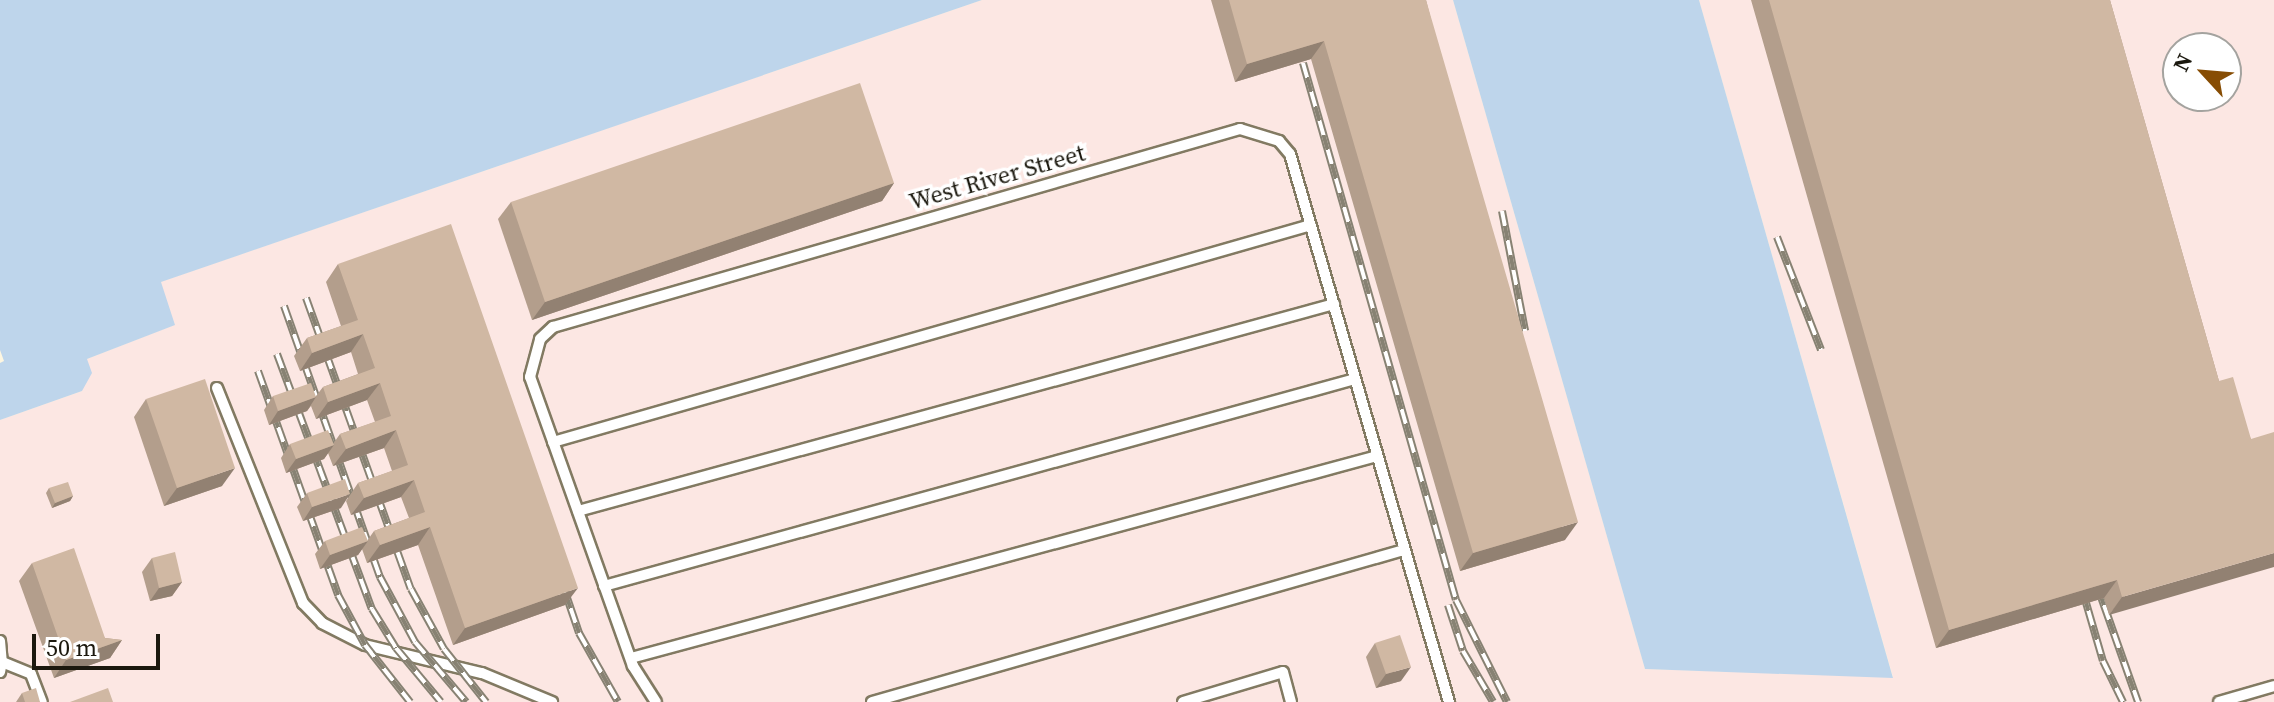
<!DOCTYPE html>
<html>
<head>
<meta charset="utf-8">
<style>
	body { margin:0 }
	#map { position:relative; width:2274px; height:702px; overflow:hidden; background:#fdf6e1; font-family:"Source Serif 4",serif }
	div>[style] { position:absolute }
	.industrial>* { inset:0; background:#fce7e3 }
	.water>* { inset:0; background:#bed5eb }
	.roads { filter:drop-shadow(2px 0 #827a62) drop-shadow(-2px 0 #827a62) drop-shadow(0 2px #827a62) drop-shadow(0 -2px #827a62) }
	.lane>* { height:10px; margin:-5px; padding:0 5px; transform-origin:5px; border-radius:5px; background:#fff }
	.rail>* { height:8px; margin-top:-4px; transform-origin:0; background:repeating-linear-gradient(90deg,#fff 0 15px,#878273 0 30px); box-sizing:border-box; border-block:2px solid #878273 }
	.wall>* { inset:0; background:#b39e8c }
	.shaded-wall>* { inset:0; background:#928172 }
	.building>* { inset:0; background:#d0b8a3 }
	span { translate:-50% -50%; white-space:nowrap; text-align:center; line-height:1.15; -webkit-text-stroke:7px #fff; paint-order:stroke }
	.street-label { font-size:24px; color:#1b180e }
	.north { position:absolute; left:2162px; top:32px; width:80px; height:80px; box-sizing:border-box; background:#fff; border:2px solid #a4a39f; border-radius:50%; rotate:296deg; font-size:22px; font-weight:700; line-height:32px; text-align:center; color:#1b180e }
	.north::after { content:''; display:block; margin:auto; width:28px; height:36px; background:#874d04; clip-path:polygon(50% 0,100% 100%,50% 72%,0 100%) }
	.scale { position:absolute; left:32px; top:634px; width:128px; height:36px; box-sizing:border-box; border:4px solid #1b180e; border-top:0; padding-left:10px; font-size:24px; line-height:28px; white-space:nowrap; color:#1b180e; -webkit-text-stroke:6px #fff; paint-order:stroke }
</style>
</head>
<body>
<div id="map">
	<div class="industrial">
		<i style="clip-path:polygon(evenodd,982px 0,1453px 0,1645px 669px,1893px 677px,1699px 0,2274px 0,2274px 702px,0 702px,0 420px,82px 391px,87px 359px,174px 325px,160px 282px,982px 0,2178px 48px,2226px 48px,2226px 96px,2178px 96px,2178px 48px)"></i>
	</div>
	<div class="water">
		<i style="clip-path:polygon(0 0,982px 0,161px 282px,175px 325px,87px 359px,92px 373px,82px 391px,0 420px,0 363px,4px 361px,0 350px)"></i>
		<i style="clip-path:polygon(1453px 0,1699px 0,1893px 678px,1645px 669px)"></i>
	</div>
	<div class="roads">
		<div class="lane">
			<i style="left:217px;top:388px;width:232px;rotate:68.2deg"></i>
			<i style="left:303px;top:603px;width:28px;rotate:46deg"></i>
			<i style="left:322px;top:623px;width:48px;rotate:27.1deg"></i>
			<i style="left:365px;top:645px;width:120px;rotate:13.5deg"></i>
			<i style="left:482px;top:673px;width:76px;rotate:22.5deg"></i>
			<i style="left:553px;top:442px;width:788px;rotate:-15.98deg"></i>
			<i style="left:578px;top:511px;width:784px;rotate:-15.31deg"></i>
			<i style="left:604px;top:586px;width:779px;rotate:-15.41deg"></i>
			<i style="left:0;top:641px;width:21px;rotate:85deg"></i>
			<i style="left:631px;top:658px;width:773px;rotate:-15.15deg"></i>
			<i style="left:0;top:672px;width:10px;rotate:-79deg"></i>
			<i style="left:2px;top:662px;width:31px;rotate:22deg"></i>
			<i style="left:31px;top:674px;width:30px;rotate:69deg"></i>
			<i style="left:656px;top:702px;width:43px;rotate:-122.6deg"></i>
			<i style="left:633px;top:666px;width:307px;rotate:-109.6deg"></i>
			<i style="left:530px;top:377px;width:39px;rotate:-75deg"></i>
			<i style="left:540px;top:339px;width:18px;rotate:-43deg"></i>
			<i style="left:553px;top:327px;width:715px;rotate:-16.08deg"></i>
			<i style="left:1240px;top:129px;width:41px;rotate:17.1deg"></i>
			<i style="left:1279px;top:141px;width:17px;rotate:50deg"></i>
			<i style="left:1290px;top:154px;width:571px;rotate:73.82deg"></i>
			<i style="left:872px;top:702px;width:553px;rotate:-15.95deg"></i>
			<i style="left:1183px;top:702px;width:104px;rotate:-16.7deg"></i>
			<i style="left:1283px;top:672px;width:31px;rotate:75deg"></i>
			<i style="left:2219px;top:702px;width:57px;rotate:-16.2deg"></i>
		</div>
	</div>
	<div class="rail">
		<i style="left:1303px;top:63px;width:558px;rotate:74.1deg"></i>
		<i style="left:1456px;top:600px;width:114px;rotate:63.4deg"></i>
		<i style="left:1502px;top:211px;width:122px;rotate:79.1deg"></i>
		<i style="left:1777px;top:237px;width:121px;rotate:68.7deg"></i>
		<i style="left:306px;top:298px;width:309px;rotate:70.2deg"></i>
		<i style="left:411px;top:589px;width:68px;rotate:61.2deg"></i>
		<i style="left:444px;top:649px;width:68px;rotate:51.6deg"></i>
		<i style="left:284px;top:306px;width:288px;rotate:70.5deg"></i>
		<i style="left:380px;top:577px;width:74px;rotate:61.7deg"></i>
		<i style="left:415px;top:642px;width:79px;rotate:49.6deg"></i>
		<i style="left:277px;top:354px;width:272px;rotate:69.6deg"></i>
		<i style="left:372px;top:609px;width:46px;rotate:58.4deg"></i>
		<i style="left:396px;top:648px;width:70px;rotate:50.2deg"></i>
		<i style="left:258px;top:371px;width:238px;rotate:70.3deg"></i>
		<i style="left:338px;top:595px;width:57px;rotate:61.6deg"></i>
		<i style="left:365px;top:645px;width:73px;rotate:51.7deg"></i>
		<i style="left:2094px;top:577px;width:133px;rotate:70.6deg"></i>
		<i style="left:561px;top:580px;width:56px;rotate:71.2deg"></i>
		<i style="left:579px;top:633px;width:79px;rotate:60.5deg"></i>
		<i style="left:2080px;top:582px;width:82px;rotate:73.8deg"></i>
		<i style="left:2103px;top:661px;width:46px;rotate:64deg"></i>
		<i style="left:1448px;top:605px;width:48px;rotate:71.9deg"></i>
		<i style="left:1463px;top:651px;width:59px;rotate:59.5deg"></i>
	</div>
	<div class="wall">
		<i style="clip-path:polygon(1211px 0,1426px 0,1565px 540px,1460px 571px,1311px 59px,1235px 82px)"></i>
		<i style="clip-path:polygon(1751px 0,2110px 0,2219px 381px,2251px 439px,2109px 615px,2104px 598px,1936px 648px)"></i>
		<i style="clip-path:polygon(894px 183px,882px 201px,532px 320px,498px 219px,511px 202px)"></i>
		<i style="clip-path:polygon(338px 264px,565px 605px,453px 645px,418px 545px,367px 563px,362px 549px,358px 555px,320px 569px,315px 554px,325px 541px,367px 541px,374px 531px,409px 518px,401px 497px,351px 515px,346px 501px,358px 483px,392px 471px,384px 448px,333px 466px,328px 453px,324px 459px,286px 473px,281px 458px,290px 444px,333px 444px,340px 434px,375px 422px,367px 400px,316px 419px,311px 406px,307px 411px,269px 425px,264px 410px,273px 396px,316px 396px,323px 387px,358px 374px,351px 352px,300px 371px,294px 356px,307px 338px,341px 326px,326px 282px)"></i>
		<i style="clip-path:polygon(146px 399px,222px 486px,164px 506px,134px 417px)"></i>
		<i style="clip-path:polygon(49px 488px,73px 496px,70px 501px,52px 508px,46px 493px)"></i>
		<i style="clip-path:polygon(307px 493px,341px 508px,303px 521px,297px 507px)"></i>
		<i style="clip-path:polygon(152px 558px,182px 582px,172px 596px,150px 601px,142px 572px)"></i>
		<i style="clip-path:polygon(32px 563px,105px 638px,122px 640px,110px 658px,54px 678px,19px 581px)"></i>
		<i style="clip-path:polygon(1375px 643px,1401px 681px,1376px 688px,1366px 657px)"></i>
		<i style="clip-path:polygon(22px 693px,40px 702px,16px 702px)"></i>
	</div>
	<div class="shaded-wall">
		<i style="clip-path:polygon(1324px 41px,1311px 59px,1235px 82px,1247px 64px)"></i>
		<i style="clip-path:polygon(894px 183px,882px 201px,532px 320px,545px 302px)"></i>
		<i style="clip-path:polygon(363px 334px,351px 352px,300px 371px,312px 353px)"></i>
		<i style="clip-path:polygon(380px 383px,367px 400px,316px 419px,328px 402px)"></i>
		<i style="clip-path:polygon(316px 397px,307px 411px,269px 425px,278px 411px)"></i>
		<i style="clip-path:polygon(396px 430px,384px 448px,333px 466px,346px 449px)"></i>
		<i style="clip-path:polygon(334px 445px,324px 459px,286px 473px,296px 459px)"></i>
		<i style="clip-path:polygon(235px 468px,222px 486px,164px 506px,177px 488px)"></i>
		<i style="clip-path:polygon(414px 480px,401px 497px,351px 515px,364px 498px)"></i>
		<i style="clip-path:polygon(350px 494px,341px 508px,303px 521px,312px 507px)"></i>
		<i style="clip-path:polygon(73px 496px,70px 501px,52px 508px,55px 503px)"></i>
		<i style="clip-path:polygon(1578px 522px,1565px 540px,1460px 571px,1473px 553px)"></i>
		<i style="clip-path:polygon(430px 527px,418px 545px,367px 563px,380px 545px)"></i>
		<i style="clip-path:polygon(368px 541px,358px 555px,320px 569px,330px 555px)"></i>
		<i style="clip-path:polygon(2274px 553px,2274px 567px,2109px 615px,2122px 597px)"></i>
		<i style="clip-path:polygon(2117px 580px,2104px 598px,1936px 648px,1949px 630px)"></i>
		<i style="clip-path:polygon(182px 582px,172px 596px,150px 601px,159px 588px)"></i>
		<i style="clip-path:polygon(578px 588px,565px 605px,453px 645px,465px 628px)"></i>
		<i style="clip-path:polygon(122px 640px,110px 658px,54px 678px,66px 660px)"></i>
		<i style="clip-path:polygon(1411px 667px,1401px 681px,1376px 688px,1386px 674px)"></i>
	</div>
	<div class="building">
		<i style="clip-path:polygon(1229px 0,1426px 0,1578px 522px,1473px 553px,1324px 41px,1247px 64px)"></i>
		<i style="clip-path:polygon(1769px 0,2110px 0,2219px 381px,2233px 377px,2251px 439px,2274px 432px,2274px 553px,2122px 597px,2117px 580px,1949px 630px)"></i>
		<i style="clip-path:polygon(860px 83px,894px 183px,545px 302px,511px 202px)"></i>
		<i style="clip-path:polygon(451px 224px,578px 588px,465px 628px,430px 527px,380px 545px,374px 531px,425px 512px,414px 480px,364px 498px,358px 483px,408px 465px,396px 430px,346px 449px,340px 434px,391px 416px,380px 383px,328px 402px,323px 387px,375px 368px,363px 334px,312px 353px,307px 338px,358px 320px,338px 264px)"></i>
		<i style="clip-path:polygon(205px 379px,235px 468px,177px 488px,146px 399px)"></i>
		<i style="clip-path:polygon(311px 383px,316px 397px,278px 411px,273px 396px)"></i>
		<i style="clip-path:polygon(328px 430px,334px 445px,296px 459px,290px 444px)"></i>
		<i style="clip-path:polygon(345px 479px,350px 494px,312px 507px,307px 493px)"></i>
		<i style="clip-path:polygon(68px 482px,73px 496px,55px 503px,49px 488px)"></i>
		<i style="clip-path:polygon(362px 527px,368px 541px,330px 555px,325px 541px)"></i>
		<i style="clip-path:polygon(74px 548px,105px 638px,122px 640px,66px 660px,32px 563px)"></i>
		<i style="clip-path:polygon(175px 552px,182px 582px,159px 588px,152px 558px)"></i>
		<i style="clip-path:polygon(1400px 635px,1411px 667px,1386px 674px,1375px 643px)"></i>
		<i style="clip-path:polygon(36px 688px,40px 702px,25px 702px,22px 693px)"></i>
		<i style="clip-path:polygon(108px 688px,113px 702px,70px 702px)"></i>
	</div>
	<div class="street-label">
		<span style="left:997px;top:177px;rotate:-16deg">West River Street</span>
	</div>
	<div class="north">N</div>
	<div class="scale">50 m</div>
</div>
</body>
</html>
